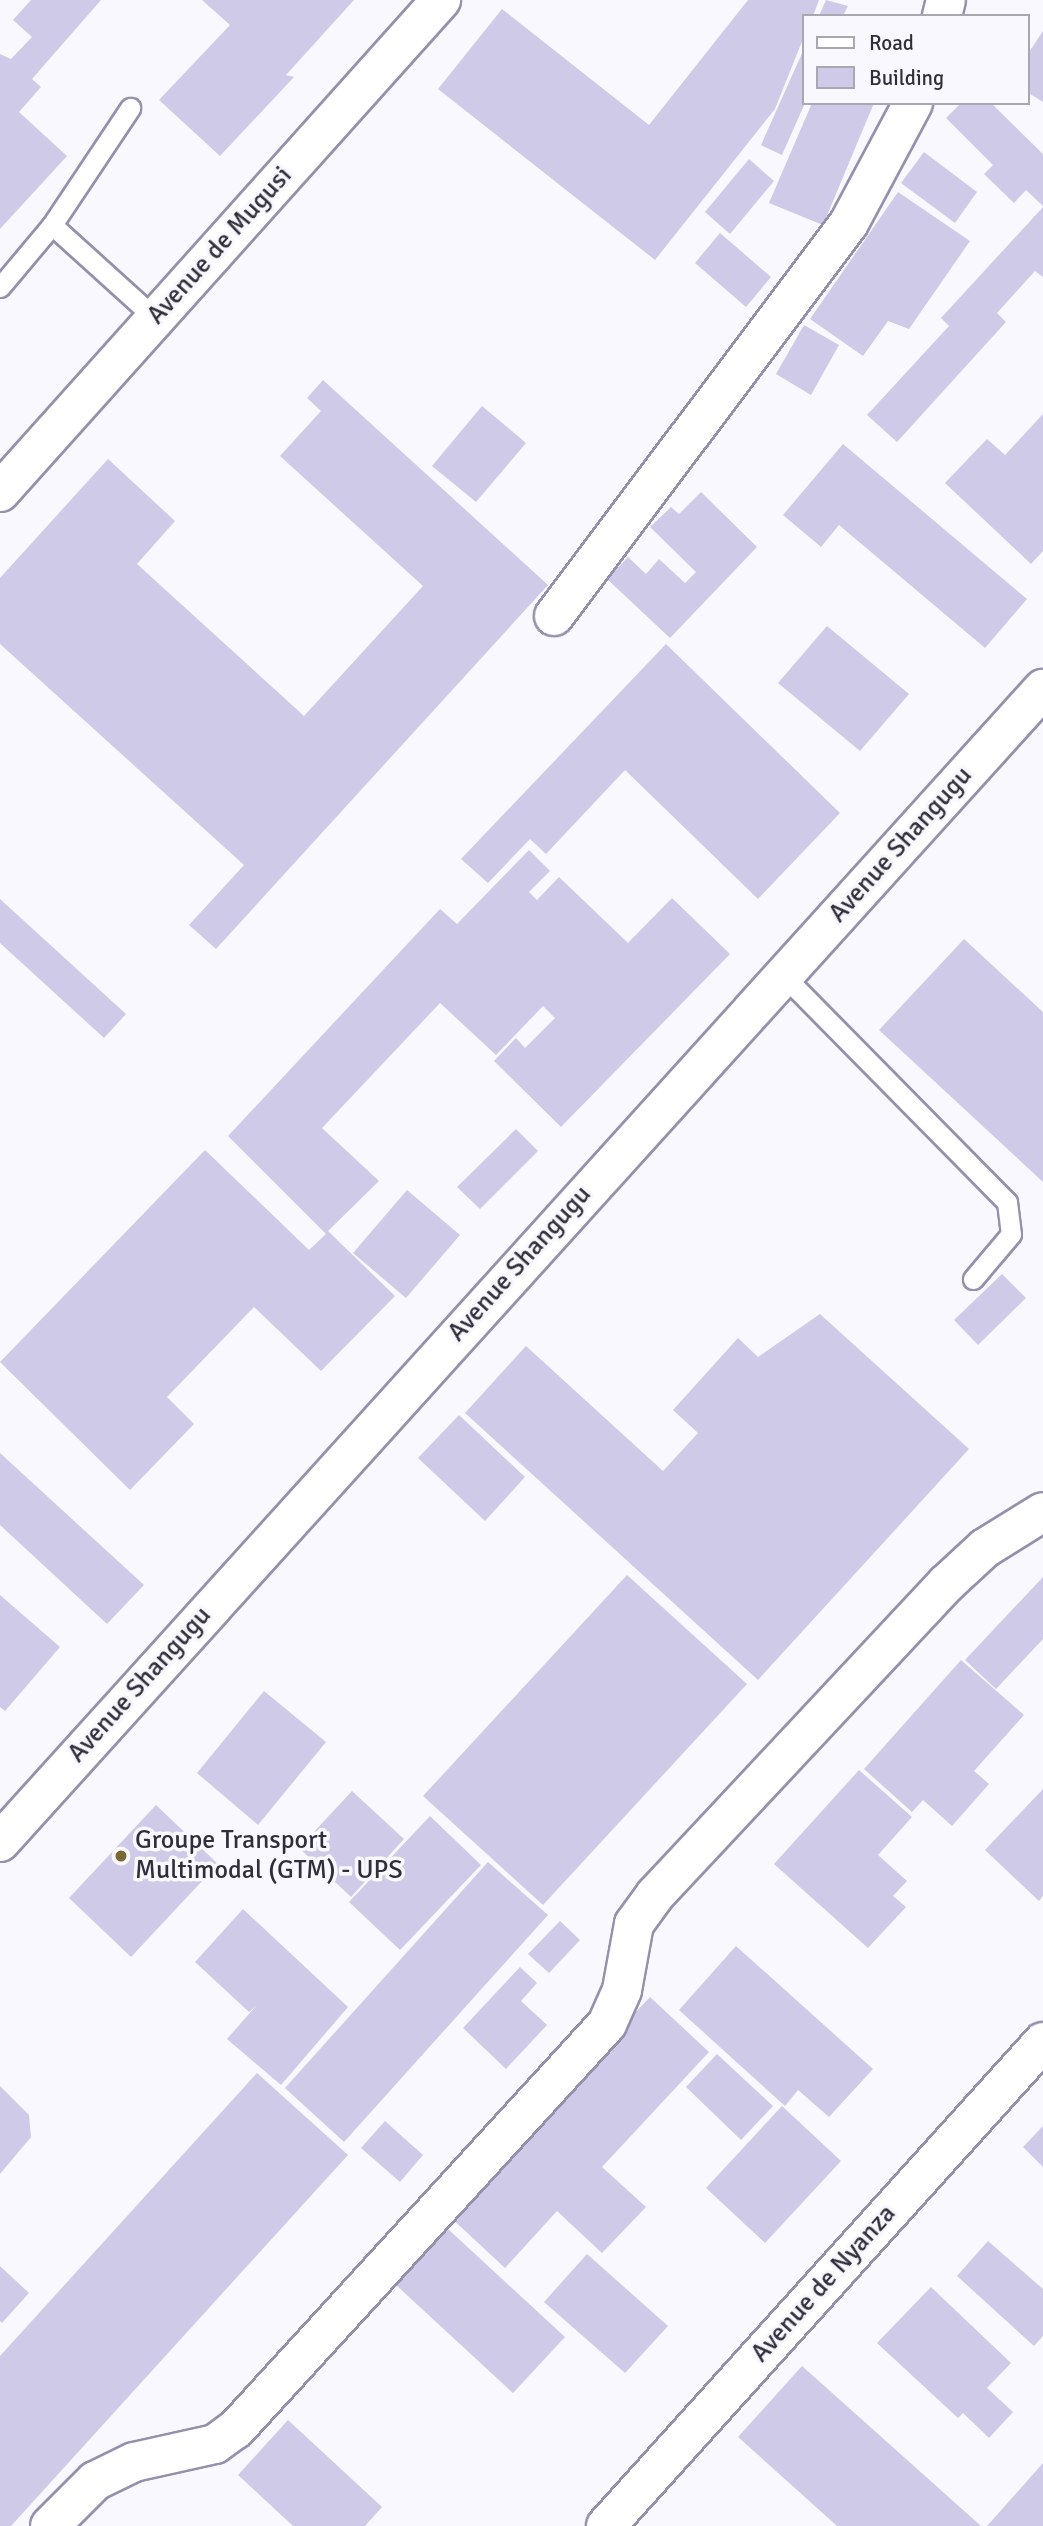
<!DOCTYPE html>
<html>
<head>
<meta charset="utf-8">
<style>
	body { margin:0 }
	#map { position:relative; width:1043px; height:2526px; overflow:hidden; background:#f9f8fe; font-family:Signika,sans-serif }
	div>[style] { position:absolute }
	.building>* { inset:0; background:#cfcae7 }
	.roads { filter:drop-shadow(2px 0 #9590ac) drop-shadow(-2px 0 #9590ac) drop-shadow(0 2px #9590ac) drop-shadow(0 -2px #9590ac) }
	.service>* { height:19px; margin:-9.5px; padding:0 9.5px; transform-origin:9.5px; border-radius:9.5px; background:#fff }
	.minor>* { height:38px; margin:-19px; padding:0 19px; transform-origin:19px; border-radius:19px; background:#fff }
	.dots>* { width:19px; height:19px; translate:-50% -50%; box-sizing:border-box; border:4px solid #f9f8fe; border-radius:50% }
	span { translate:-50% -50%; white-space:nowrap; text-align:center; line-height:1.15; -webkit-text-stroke:7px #f9f8fe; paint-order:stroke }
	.street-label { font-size:26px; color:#302e3a }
	.poi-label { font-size:26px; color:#302e3a }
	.left { translate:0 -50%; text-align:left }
	.legend { position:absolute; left:802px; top:14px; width:228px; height:91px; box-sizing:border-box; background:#f9f8fe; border:2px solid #a9a7b0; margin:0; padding:9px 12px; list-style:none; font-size:21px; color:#302e3a }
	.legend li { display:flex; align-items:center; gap:14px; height:35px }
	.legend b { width:35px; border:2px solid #a9a7b0 }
</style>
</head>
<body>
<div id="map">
	<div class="building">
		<i style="clip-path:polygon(31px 0,101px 0,32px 79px,41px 87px,19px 112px,67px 156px,0 229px,0 54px,11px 59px,32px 37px,13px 20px)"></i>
		<i style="clip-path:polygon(202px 0,354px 0,286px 75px,294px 77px,220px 156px,159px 100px,230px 25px)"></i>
		<i style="clip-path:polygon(748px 0,819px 0,813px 16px,803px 16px,803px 39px,775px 109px,655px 260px,438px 89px,502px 9px,649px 125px)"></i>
		<i style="clip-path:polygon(826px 0,848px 6px,843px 16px,819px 16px)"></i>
		<i style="clip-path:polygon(1043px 31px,1043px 102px,1027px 92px,1027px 55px)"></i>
		<i style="clip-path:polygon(803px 51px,805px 103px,782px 155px,761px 145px)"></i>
		<i style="clip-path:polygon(812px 103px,874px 103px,823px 225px,769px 203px)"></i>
		<i style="clip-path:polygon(961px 103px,991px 103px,1043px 154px,1043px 206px,1026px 190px,1014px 203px,984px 174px,993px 165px,946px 118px)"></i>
		<i style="clip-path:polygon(924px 152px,977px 192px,955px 223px,901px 183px)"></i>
		<i style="clip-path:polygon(749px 159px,774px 181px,730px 234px,705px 212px)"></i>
		<i style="clip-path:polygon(898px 192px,970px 241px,909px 329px,888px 321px,863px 356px,810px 319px)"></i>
		<i style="clip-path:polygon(1043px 207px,1043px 277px,1035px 271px,997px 313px,1006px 322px,897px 442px,867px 415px,949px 326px,941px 318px)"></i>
		<i style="clip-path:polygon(720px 233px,771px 277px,746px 307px,695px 263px)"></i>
		<i style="clip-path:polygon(804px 325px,839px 345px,811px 395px,776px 374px)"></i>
		<i style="clip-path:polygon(323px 380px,548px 585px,216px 949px,189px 925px,244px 865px,0 644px,0 578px,108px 459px,175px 521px,137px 564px,304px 716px,423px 586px,280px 456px,321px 411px,307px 398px)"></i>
		<i style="clip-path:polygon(482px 406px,526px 443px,476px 502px,432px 466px)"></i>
		<i style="clip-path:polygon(1043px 414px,1043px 551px,1031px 564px,945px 483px,987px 439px,1005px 455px)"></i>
		<i style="clip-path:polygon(843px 444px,1027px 599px,985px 648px,839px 525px,821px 547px,783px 515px)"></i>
		<i style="clip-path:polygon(701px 492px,757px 547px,670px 638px,607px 579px,628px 557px,646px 574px,659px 559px,685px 583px,696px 572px,650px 527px,671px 507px,679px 514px)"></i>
		<i style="clip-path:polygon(827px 626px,909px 694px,860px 751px,778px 683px)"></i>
		<i style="clip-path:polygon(666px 644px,840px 813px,758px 899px,625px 770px,546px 854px,530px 839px,488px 883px,461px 859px)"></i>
		<i style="clip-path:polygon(529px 850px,550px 871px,529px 892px,537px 900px,559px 877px,628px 943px,672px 898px,730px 954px,561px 1127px,494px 1061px,516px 1038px,525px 1048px,555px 1018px,543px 1006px,496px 1055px,440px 1003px,322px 1128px,379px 1181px,328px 1231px,395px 1296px,321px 1371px,254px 1307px,167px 1397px,194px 1424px,130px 1490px,0 1362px,205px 1150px,309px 1250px,326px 1234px,228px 1136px,440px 909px,457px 924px)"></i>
		<i style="clip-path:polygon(0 899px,126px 1014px,104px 1038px,0 943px)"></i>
		<i style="clip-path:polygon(964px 939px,1043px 1012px,1043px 1182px,879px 1030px)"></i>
		<i style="clip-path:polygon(516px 1129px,538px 1151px,480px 1209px,457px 1187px)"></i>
		<i style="clip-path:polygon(407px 1190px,460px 1235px,406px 1298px,353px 1253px)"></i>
		<i style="clip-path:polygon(1002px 1274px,1026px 1298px,978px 1345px,954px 1320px)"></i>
		<i style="clip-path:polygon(820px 1314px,969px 1449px,758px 1680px,465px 1413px,526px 1346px,663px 1471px,698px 1433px,673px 1410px,738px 1338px,758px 1357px)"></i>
		<i style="clip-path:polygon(459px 1415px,525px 1477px,485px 1521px,418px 1458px)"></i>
		<i style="clip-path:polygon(0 1453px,144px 1585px,107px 1624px,0 1525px)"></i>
		<i style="clip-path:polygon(627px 1575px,747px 1684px,543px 1905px,423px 1796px)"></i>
		<i style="clip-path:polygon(1043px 1577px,1043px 1639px,996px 1689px,965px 1660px)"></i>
		<i style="clip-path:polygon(0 1595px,60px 1647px,5px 1711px,0 1707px)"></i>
		<i style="clip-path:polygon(961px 1660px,1024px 1715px,974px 1771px,989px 1784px,952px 1826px,923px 1800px,912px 1812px,864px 1769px)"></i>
		<i style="clip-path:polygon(264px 1691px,326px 1742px,258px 1825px,197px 1773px)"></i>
		<i style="clip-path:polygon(859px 1770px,912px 1817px,878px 1855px,907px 1881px,893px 1896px,906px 1907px,868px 1948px,774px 1864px)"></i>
		<i style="clip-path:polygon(1043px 1789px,1043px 1896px,1039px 1901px,985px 1850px)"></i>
		<i style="clip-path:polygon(352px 1791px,404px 1839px,351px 1897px,299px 1848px)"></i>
		<i style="clip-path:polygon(156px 1805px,218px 1864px,131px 1957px,69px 1898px)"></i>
		<i style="clip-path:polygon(430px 1816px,481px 1865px,400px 1950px,349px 1902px)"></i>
		<i style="clip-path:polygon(488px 1862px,548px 1915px,344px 2142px,285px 2088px)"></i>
		<i style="clip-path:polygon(243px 1909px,348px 2007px,281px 2085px,227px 2039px,256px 2006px,249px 2012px,195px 1962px)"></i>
		<i style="clip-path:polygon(560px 1921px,580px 1940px,549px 1973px,528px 1954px)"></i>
		<i style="clip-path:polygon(736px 1946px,873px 2069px,829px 2117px,798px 2090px,785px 2106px,679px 2010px)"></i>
		<i style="clip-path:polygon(520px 1967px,537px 1983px,521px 2001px,547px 2025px,506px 2069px,463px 2028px)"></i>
		<i style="clip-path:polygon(650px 1997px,709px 2052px,602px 2167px,646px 2207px,602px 2253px,557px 2211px,505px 2268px,447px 2214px)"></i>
		<i style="clip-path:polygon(717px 2054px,773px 2106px,741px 2140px,686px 2087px)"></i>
		<i style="clip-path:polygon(257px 2073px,348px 2155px,11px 2526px,0 2526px,0 2356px)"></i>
		<i style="clip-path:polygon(0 2086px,29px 2115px,31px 2137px,0 2174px)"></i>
		<i style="clip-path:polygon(782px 2106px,841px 2161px,765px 2243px,706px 2188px)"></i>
		<i style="clip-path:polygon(385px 2121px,423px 2155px,400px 2182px,361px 2148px)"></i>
		<i style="clip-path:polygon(1043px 2126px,1043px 2167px,1023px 2147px)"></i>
		<i style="clip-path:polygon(448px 2229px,565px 2337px,513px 2393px,396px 2285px)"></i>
		<i style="clip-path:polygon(988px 2241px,1043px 2289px,1043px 2336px,1034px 2346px,957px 2276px)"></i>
		<i style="clip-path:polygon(587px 2254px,668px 2326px,625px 2373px,544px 2302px)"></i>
		<i style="clip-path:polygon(0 2266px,29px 2293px,2px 2323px,0 2321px)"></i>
		<i style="clip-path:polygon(931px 2287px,1011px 2363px,987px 2388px,1013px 2412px,989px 2438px,963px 2413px,958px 2418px,877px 2343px)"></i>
		<i style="clip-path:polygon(802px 2366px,981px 2526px,837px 2526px,738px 2437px)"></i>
		<i style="clip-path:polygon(288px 2420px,382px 2507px,365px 2526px,293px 2526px,238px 2475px)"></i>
		<i style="clip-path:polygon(1043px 2463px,1043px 2526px,987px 2526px)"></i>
	</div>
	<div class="roads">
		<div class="service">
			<i style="left:52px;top:225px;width:139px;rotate:42.1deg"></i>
			<i style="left:0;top:287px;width:81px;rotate:-50deg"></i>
			<i style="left:52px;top:225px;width:141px;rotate:-56.3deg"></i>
			<i style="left:783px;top:975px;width:319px;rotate:45.4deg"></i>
			<i style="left:1007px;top:1202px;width:32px;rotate:83deg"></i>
			<i style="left:1011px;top:1234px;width:59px;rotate:130.2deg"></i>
		</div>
		<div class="minor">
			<i style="left:942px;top:16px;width:16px;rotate:-76deg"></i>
			<i style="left:0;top:492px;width:661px;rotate:-48.13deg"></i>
			<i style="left:554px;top:616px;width:491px;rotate:-53.1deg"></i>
			<i style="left:849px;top:223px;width:136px;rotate:-61.9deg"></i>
			<i style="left:0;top:1842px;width:1555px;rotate:-47.87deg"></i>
			<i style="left:50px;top:2526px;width:64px;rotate:-45deg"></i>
			<i style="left:95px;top:2481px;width:43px;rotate:-26deg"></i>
			<i style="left:134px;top:2462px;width:83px;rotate:-12.5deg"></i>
			<i style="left:215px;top:2444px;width:26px;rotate:-36deg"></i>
			<i style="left:236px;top:2429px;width:549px;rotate:-47.51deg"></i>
			<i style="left:607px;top:2024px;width:37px;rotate:-66deg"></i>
			<i style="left:622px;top:1990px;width:67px;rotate:-79.7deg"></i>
			<i style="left:634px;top:1924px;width:36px;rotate:-54deg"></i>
			<i style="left:655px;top:1895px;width:426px;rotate:-46.9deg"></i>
			<i style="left:946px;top:1584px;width:53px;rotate:-42.7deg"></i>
			<i style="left:985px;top:1548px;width:68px;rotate:-31.8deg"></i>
			<i style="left:606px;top:2526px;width:652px;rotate:-47.92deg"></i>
		</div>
	</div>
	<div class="dots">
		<i style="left:121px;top:1856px;background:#796735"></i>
	</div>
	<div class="street-label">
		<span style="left:220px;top:246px;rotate:-48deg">Avenue de Mugusi</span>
		<span style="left:901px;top:845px;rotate:-48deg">Avenue Shangugu</span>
		<span style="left:520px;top:1264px;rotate:-48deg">Avenue Shangugu</span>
		<span style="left:140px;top:1685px;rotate:-48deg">Avenue Shangugu</span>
		<span style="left:824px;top:2284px;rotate:-48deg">Avenue de Nyanza</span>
	</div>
	<div class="poi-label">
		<span class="left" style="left:135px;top:1856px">Groupe Transport<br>Multimodal (GTM) - UPS</span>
	</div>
	<ul class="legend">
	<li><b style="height:9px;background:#fff"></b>Road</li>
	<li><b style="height:19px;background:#cfcae7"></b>Building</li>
	</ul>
</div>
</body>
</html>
